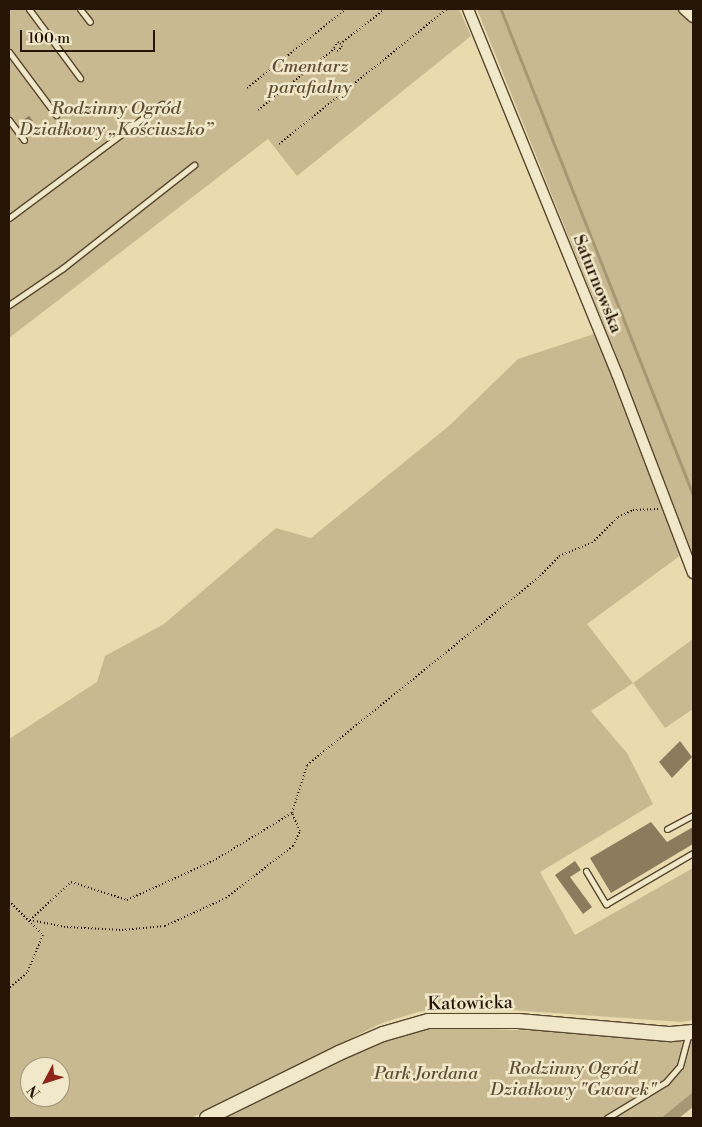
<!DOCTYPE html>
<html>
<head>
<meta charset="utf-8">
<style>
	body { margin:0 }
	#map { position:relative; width:702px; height:1127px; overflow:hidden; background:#eadbae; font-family:"Libre Bodoni",serif }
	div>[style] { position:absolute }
	.green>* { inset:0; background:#c9b991 }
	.water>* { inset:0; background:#a79774 }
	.stream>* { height:2.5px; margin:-1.25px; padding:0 1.25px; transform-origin:1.25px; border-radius:1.25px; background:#a79774 }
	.building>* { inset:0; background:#8c7b5c }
	.path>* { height:2px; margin-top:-1px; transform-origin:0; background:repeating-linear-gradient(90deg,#261404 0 1px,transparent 0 3.5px) }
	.roads { filter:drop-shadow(1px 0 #57462e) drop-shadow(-1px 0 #57462e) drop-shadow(0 1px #57462e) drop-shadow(0 -1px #57462e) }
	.lane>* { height:5px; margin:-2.5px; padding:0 2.5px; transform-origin:2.5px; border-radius:2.5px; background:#f1e8ca }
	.street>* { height:10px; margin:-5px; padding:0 5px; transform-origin:5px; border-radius:5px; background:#f1e8ca }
	.secondary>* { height:14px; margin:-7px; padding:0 7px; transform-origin:7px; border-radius:7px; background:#f1e8ca }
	span { translate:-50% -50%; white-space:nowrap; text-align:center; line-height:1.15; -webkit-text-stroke:5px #f1e8ca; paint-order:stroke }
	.park-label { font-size:18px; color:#5f4e35; font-style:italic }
	.street-label { font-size:18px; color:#261404 }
	.frame { position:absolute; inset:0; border:10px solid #261404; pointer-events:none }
	.north { position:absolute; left:20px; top:1057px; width:50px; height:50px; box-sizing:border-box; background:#f1e8ca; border:1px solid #a0937b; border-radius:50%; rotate:230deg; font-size:14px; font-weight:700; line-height:20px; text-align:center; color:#261404 }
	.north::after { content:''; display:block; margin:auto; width:18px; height:22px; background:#8f2418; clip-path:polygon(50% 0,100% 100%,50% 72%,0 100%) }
	.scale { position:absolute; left:20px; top:30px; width:135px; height:22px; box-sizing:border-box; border:2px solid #261404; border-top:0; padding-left:6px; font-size:15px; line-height:18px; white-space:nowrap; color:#261404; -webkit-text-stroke:4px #f1e8ca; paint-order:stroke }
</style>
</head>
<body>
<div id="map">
	<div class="green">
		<i style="clip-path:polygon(9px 9px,459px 9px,471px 36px,297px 176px,268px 139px,9px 338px)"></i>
		<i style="clip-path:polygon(evenodd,477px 9px,693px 9px,693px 583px,681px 555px,587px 624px,633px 683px,693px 639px,693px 709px,665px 728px,633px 683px,591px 711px,627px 753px,653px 804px,540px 872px,575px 935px,693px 868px,693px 1020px,681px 1022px,456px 1006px,418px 1012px,382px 1023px,191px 1118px,9px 1118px,9px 739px,97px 682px,105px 656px,164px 624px,276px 528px,311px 538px,450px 425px,518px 359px,594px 334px,614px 382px,625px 377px,477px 9px,30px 1067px,60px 1067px,60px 1097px,30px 1097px,30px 1067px)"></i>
		<i style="clip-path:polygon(431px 1027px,693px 1036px,693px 1092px,661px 1118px,226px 1118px,383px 1039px)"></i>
	</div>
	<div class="water">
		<i style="clip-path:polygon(693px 1092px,693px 1107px,679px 1118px,661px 1118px)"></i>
	</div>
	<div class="stream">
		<i style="left:501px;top:9px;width:522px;rotate:68.4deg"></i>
	</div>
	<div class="building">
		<i style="clip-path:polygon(29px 116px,33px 121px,28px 126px,23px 120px)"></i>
		<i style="clip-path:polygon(680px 741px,692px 757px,672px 778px,659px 762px)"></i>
		<i style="clip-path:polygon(651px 822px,667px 842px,693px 827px,693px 844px,611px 893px,590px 858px)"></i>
		<i style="clip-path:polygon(575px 861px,581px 870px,570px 877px,592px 907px,583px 914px,555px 875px)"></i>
	</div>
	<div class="path">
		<i style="left:334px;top:48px;width:7px;rotate:-56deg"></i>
		<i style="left:338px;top:42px;width:3px;rotate:45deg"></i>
		<i style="left:247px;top:88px;width:127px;rotate:-38.6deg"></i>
		<i style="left:258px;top:110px;width:97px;rotate:-38.8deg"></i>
		<i style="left:334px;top:49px;width:4px;rotate:34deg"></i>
		<i style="left:337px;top:51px;width:6px;rotate:-39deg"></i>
		<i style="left:342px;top:47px;width:4px;rotate:-124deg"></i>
		<i style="left:340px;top:44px;width:57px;rotate:-37.9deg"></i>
		<i style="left:279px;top:144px;width:216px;rotate:-38.8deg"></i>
		<i style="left:9px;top:901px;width:48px;rotate:45deg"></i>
		<i style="left:43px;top:935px;width:41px;rotate:112.8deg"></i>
		<i style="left:27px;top:973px;width:23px;rotate:140deg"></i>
		<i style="left:30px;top:920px;width:38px;rotate:11deg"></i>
		<i style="left:67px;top:927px;width:55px;rotate:3.1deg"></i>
		<i style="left:122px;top:930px;width:43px;rotate:-5.3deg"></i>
		<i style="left:165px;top:926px;width:67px;rotate:-24.7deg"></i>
		<i style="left:226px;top:898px;width:85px;rotate:-37.8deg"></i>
		<i style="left:293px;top:846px;width:17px;rotate:-65deg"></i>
		<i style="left:300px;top:831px;width:20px;rotate:-114deg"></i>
		<i style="left:292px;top:813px;width:50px;rotate:-72.6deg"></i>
		<i style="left:307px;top:765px;width:300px;rotate:-39deg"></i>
		<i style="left:540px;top:576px;width:28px;rotate:-46deg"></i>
		<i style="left:559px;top:556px;width:35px;rotate:-22deg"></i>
		<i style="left:592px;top:543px;width:37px;rotate:-45deg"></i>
		<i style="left:618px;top:517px;width:17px;rotate:-25deg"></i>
		<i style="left:633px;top:510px;width:26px;rotate:-2deg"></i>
		<i style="left:30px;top:920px;width:56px;rotate:-42.8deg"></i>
		<i style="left:71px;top:882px;width:59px;rotate:17.8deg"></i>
		<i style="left:127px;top:900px;width:94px;rotate:-24.4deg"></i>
		<i style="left:213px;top:861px;width:92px;rotate:-31.3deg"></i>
	</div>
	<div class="roads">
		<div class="lane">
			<i style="left:29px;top:9px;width:86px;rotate:53.5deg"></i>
			<i style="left:80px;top:9px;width:16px;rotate:52deg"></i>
			<i style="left:9px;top:52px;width:79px;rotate:53.3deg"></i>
			<i style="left:9px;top:120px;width:25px;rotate:53deg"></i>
			<i style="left:9px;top:218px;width:191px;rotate:-36.7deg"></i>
			<i style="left:9px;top:305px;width:65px;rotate:-34.4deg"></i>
			<i style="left:63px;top:268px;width:167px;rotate:-38.2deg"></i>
			<i style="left:667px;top:829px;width:30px;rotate:-28deg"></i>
			<i style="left:586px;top:871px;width:39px;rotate:59deg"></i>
			<i style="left:606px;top:904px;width:101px;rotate:-30.4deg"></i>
			<i style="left:607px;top:1118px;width:69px;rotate:-31.4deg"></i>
			<i style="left:666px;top:1082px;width:21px;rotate:-49deg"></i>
			<i style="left:680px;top:1066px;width:34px;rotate:-75deg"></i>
		</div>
		<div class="street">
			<i style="left:468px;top:9px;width:394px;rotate:67.8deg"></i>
			<i style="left:617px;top:374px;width:213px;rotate:69.1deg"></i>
			<i style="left:684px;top:9px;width:12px;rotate:42deg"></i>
		</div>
		<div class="secondary">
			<i style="left:207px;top:1118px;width:147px;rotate:-26.2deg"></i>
			<i style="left:339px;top:1053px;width:48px;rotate:-23.4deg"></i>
			<i style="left:383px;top:1034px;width:47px;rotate:-16.1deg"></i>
			<i style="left:428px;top:1021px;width:90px"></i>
			<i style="left:518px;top:1021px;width:154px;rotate:4.9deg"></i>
			<i style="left:671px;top:1034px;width:22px;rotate:-5deg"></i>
		</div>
	</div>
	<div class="park-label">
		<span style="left:310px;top:78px">Cmentarz<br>parafialny</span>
		<span style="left:116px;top:120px">Rodzinny Ogród<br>Działkowy „Kościuszko”</span>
		<span style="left:573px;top:1080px">Rodzinny Ogród<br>Działkowy "Gwarek"</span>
		<span style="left:426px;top:1074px">Park Jordana</span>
	</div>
	<div class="street-label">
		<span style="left:597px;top:284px;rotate:68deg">Saturnowska</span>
		<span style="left:470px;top:1004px;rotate:-1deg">Katowicka</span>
	</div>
	<div class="frame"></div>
	<div class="north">N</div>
	<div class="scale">100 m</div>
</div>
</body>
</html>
